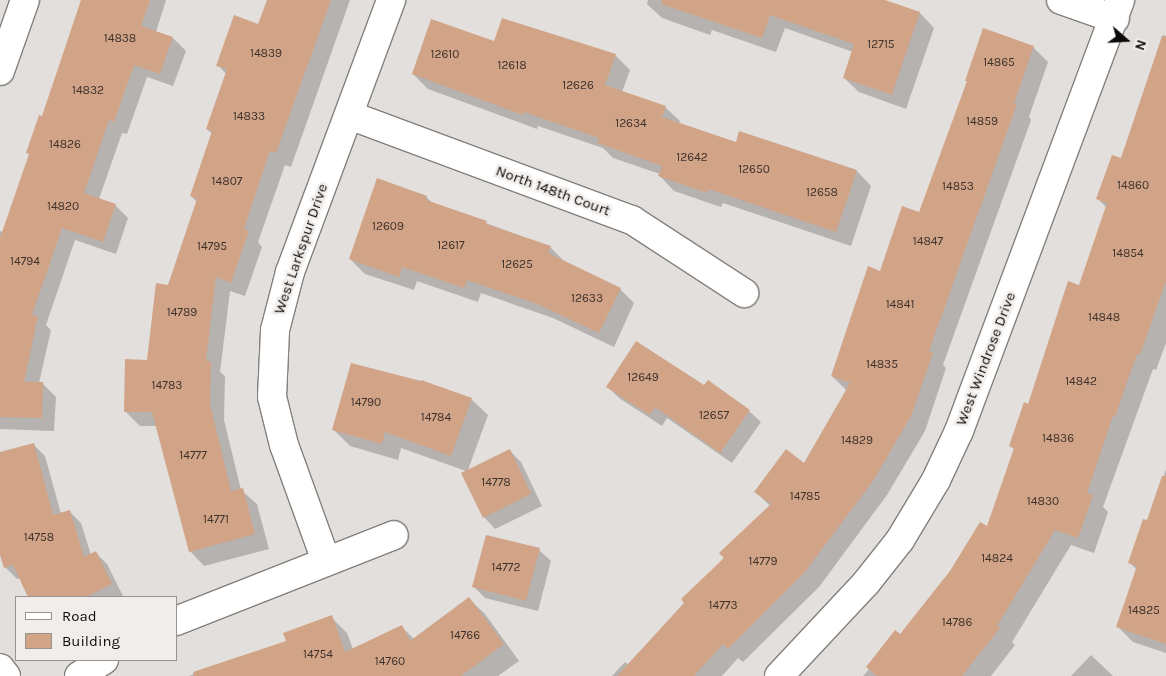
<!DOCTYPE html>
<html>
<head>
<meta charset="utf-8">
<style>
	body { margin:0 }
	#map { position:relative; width:1166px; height:676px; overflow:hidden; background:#e3dfdc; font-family:Karla,sans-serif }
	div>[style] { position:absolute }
	.shadow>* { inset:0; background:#0003 }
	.building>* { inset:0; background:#d1a488 }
	.roads { filter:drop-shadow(1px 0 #83807d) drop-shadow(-1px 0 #83807d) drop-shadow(0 1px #83807d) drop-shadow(0 -1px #83807d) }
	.minor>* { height:28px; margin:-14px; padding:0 14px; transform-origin:14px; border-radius:14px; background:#fff }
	span { translate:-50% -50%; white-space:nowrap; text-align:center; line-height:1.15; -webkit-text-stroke:5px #f1edea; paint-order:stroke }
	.number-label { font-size:12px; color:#3e312a }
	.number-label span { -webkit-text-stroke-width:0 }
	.street-label { font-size:15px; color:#0d0b0a }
	.legend { position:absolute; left:15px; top:596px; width:162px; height:65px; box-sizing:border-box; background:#f1edea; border:1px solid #969390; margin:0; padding:6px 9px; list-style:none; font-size:15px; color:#0d0b0a }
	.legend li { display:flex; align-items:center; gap:10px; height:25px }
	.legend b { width:25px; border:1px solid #969390 }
	.north { position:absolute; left:1101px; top:15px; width:50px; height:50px; -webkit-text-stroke:4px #f1edea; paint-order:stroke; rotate:109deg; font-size:14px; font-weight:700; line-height:20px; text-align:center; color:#0d0b0a }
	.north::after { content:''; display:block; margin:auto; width:18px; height:22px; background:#0d0b0a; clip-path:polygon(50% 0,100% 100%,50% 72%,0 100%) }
</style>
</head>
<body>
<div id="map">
	<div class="shadow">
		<i style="clip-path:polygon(89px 0,166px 0,156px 32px,173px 38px,186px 51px,173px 86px,147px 77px,127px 134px,122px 133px,99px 199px,115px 205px,128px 218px,116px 254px,75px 240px,46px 325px,51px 330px,39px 383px,43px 384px,56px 397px,54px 431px,0 429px,0 231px,3px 232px,30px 155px,28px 153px)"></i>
		<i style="clip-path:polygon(268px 0,350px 0,291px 167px,285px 165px,258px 242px,262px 247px,245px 296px,230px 291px,220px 372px,225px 376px,224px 420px,241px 490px,257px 504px,269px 549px,204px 566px,190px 551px,157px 426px,140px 426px,125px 411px,148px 361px,168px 286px,197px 202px,191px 196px,212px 134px,207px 129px,226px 74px,218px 65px,259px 25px)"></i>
		<i style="clip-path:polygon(648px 0,881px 0,920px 13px,934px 28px,906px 109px,859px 92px,844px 78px,853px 52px,785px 28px,776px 52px,712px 30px,710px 35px,662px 18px,647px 4px)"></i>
		<i style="clip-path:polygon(1163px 35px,1166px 36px,1166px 343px,1156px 370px,1153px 369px,1103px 507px,1108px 512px,1094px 553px,1071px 545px,1012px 642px,1015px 645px,991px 676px,863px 676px,900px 636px,988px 528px,1015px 450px,1010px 446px,1080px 286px,1107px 208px,1098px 199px,1121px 159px)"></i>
		<i style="clip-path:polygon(495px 42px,615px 55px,630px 70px,622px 92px,665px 107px,680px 121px,679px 124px,736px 144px,740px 133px,857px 171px,871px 186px,851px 246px,723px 203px,721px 207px,674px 191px,660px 176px,660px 174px,613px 158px,603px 148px,538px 126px,537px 129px,428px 89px,413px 74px)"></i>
		<i style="clip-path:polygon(1033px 47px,1048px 62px,1029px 117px,1031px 120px,943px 365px,946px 368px,925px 431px,887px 495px,819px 587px,743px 662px,738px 658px,722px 676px,612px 676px,625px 662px,629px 665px,770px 506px,755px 491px,805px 464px,847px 391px,832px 376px,881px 272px,920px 214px,968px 82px,966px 80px)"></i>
		<i style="clip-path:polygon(426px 197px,433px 203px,550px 247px,564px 261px,620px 289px,634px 303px,614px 347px,553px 318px,481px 293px,478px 302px,417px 281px,414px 290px,365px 274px,350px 259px)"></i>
		<i style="clip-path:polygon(608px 387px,749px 411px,761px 422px,732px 463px,667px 418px,662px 426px,619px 398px)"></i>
		<i style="clip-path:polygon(471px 399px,488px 415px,468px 470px,509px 450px,521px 462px,542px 506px,495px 529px,484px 517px,466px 471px,401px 448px,398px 460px,350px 446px,334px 430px)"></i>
		<i style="clip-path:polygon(34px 445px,45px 456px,61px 514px,69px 511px,81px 523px,91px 555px,96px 553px,107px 564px,123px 596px,30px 597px,20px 578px,17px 579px,5px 567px,0 548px,0 453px)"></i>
		<i style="clip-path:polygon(1166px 469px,1166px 653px,1133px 642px,1117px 626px,1137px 570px,1130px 563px,1148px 522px)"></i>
		<i style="clip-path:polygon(539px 550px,551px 561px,538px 611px,485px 598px,474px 587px)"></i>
		<i style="clip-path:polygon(469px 599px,485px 614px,519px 661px,498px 676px,189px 676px,287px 642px,331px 617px,347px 633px,353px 649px,402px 627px,414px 639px)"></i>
		<i style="clip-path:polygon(1091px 655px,1113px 676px,1071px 676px)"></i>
	</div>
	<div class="building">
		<i style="clip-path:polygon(81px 0,150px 0,141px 26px,173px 37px,160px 74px,134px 65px,114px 122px,109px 120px,84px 193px,116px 204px,103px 242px,62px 228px,32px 315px,38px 316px,24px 382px,43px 382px,42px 418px,0 417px,0 238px,29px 154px,26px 153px,39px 115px,42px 116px)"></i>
		<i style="clip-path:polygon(267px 0,331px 0,276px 153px,270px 151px,244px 229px,249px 231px,231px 283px,216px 277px,206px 361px,211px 361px,210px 404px,231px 491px,243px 488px,255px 534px,189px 552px,152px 412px,124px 412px,125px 359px,147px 360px,156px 283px,168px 285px,197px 199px,190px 196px,212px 131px,206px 129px,227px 69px,216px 66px,234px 15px,258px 24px)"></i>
		<i style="clip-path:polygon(662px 0,885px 0,920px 12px,892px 95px,843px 78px,854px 44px,770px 15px,762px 38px,661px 4px)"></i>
		<i style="clip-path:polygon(502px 18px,616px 54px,605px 85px,666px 106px,662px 117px,736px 142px,739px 131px,857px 170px,836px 232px,708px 189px,707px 193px,658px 176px,662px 166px,597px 143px,599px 138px,524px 112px,523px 115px,412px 74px,431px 19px,494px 41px)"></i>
		<i style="clip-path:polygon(983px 28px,1034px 46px,1014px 103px,1017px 104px,929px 351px,933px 353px,911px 416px,873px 481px,804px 573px,728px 649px,723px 644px,694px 676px,617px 676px,684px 603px,681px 599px,724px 558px,719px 553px,771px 504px,754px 492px,786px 449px,804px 463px,850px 383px,831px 376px,868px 266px,880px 271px,902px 206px,919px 212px,967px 81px,965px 81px)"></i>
		<i style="clip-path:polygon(1162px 36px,1166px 37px,1166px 281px,1140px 355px,1137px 354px,1115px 417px,1113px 416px,1087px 493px,1093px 495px,1078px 538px,1055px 530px,997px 626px,1000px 628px,962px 676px,877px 676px,866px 667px,895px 630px,900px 634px,950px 571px,980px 522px,987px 526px,1014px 448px,1009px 446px,1024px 402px,1028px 404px,1068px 281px,1079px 285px,1107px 203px,1096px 199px,1112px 155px,1121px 158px)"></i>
		<i style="clip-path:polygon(377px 178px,427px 196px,426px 200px,487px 221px,486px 224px,551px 246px,548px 253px,621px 288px,599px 333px,537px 304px,467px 280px,464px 288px,402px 267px,399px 277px,349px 259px)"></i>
		<i style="clip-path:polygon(636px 341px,704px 385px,708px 380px,750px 410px,720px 453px,655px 407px,650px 415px,606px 387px)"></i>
		<i style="clip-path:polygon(351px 363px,421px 381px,421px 380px,472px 398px,451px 456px,385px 432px,382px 444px,332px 430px)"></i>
		<i style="clip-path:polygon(34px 443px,53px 515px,70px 510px,84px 557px,96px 551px,112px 584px,86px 597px,28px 597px,13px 565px,4px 568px,0 555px,0 452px)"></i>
		<i style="clip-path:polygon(510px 449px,531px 494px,483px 518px,461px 473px)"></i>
		<i style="clip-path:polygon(1162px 476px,1166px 476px,1166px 644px,1116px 627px,1137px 566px,1128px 563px,1143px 519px,1147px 520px)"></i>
		<i style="clip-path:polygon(486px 535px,540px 548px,526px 601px,472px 587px)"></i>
		<i style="clip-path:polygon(469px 597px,504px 644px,461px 676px,194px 676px,193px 672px,286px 641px,283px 633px,332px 615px,345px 652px,402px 625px,410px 641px)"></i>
	</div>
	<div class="roads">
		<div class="minor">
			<i style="left:1061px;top:0;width:57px;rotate:19.4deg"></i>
			<i style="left:0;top:71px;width:75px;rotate:-70.6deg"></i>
			<i style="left:349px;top:115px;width:302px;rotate:20.4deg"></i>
			<i style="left:632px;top:220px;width:134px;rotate:33.1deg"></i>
			<i style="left:326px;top:561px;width:123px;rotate:-109.9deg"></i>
			<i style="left:284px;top:445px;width:49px;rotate:-104deg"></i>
			<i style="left:272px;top:397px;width:67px;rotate:-87.4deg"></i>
			<i style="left:275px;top:330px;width:60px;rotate:-75.5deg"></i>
			<i style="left:290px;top:272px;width:290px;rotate:-69.6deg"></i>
			<i style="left:176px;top:621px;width:234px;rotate:-21.5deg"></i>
			<i style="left:0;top:668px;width:10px;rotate:53deg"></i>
			<i style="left:79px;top:676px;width:30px;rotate:-33deg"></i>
			<i style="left:779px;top:676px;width:127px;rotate:-46.9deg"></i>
			<i style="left:866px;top:583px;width:55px;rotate:-51.7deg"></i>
			<i style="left:900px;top:540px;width:70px;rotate:-59deg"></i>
			<i style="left:936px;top:480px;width:54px;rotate:-64.9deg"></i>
			<i style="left:959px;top:431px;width:460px;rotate:-69.5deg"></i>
		</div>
	</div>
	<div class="number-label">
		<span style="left:120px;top:39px">14838</span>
		<span style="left:881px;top:45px">12715</span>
		<span style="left:266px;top:54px">14839</span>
		<span style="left:445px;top:55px">12610</span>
		<span style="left:999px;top:63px">14865</span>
		<span style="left:512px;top:66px">12618</span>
		<span style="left:578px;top:86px">12626</span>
		<span style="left:88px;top:91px">14832</span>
		<span style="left:249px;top:117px">14833</span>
		<span style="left:982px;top:122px">14859</span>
		<span style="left:631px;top:124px">12634</span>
		<span style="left:65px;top:145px">14826</span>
		<span style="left:692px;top:158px">12642</span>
		<span style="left:754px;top:170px">12650</span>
		<span style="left:227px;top:182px">14807</span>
		<span style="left:1133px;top:186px">14860</span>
		<span style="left:958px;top:187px">14853</span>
		<span style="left:822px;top:193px">12658</span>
		<span style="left:63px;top:207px">14820</span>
		<span style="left:388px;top:227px">12609</span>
		<span style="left:928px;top:242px">14847</span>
		<span style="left:451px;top:246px">12617</span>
		<span style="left:212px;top:247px">14795</span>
		<span style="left:1128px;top:254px">14854</span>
		<span style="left:25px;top:262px">14794</span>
		<span style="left:517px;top:265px">12625</span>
		<span style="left:587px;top:299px">12633</span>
		<span style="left:900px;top:305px">14841</span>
		<span style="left:182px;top:313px">14789</span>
		<span style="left:1104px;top:318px">14848</span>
		<span style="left:882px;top:365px">14835</span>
		<span style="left:643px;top:378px">12649</span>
		<span style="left:1081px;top:382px">14842</span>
		<span style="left:167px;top:386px">14783</span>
		<span style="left:366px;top:403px">14790</span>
		<span style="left:714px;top:416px">12657</span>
		<span style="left:436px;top:418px">14784</span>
		<span style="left:1058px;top:439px">14836</span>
		<span style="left:857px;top:441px">14829</span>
		<span style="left:193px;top:456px">14777</span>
		<span style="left:496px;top:483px">14778</span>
		<span style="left:805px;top:497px">14785</span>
		<span style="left:1043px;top:502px">14830</span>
		<span style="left:216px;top:520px">14771</span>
		<span style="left:39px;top:538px">14758</span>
		<span style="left:997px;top:559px">14824</span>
		<span style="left:763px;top:562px">14779</span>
		<span style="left:506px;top:568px">14772</span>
		<span style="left:723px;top:606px">14773</span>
		<span style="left:1144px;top:611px">14825</span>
		<span style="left:957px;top:623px">14786</span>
		<span style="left:465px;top:636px">14766</span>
		<span style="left:318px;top:655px">14754</span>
		<span style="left:390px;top:662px">14760</span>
	</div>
	<div class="street-label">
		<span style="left:553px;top:191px;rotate:20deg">North 148th Court</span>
		<span style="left:301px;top:249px;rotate:-71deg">West Larkspur Drive</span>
		<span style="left:986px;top:359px;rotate:-69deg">West Windrose Drive</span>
	</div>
	<ul class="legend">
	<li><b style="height:6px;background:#fff"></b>Road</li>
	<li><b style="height:14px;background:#d1a488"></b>Building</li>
	</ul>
	<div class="north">N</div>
</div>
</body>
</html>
